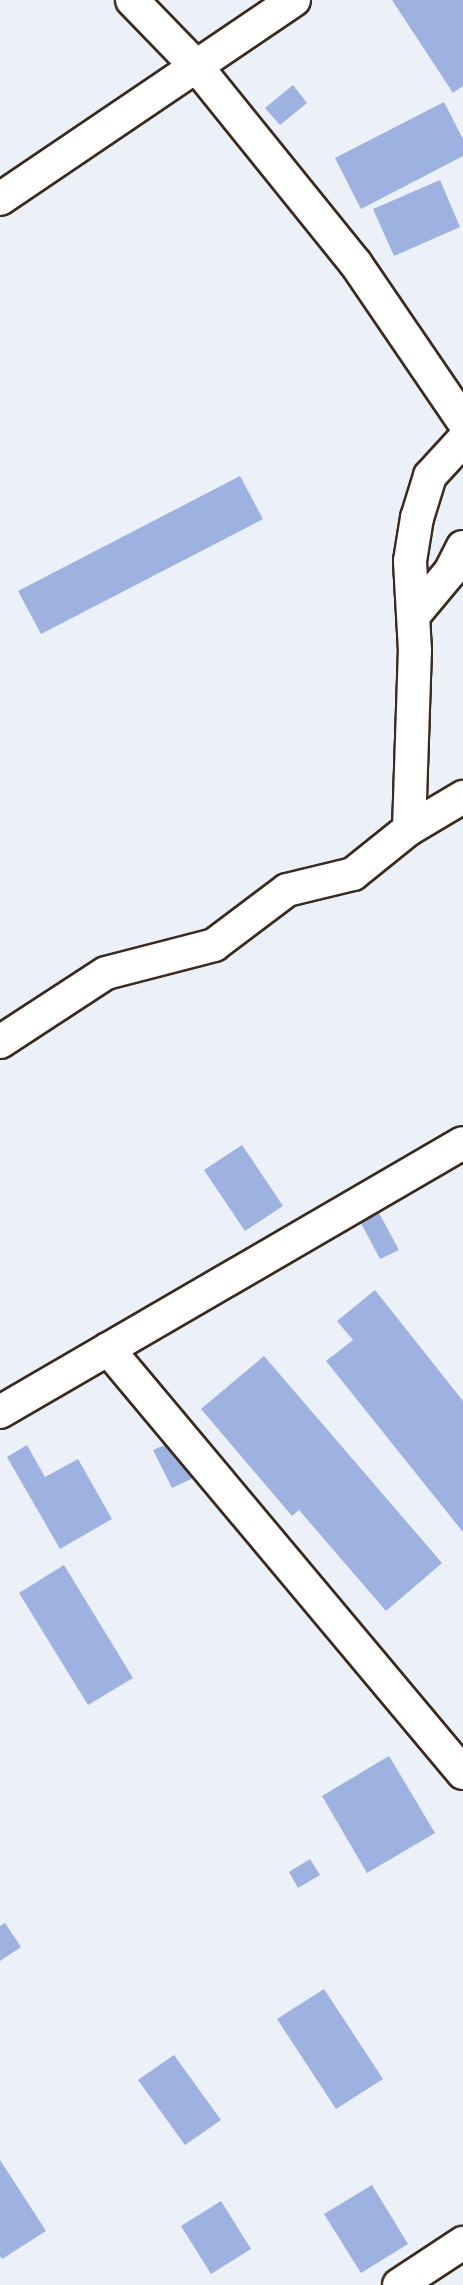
<!DOCTYPE html>
<html>
<head>
<meta charset="utf-8">
<style>
	body { margin:0 }
	#map { position:relative; width:463px; height:2285px; overflow:hidden; background:#ebf0f9; font-family:Pangolin,sans-serif }
	div>[style] { position:absolute }
	.building>* { inset:0; background:#9db2e0 }
	.roads { filter:drop-shadow(2px 0 #3b2a1e) drop-shadow(-2px 0 #3b2a1e) drop-shadow(0 2px #3b2a1e) drop-shadow(0 -2px #3b2a1e) }
	.street>* { height:32px; margin:-16px; padding:0 16px; transform-origin:16px; border-radius:16px; background:#fff }
	span { translate:-50% -50%; white-space:nowrap; text-align:center; line-height:1.15; -webkit-text-stroke:4.5px #fff; paint-order:stroke }
</style>
</head>
<body>
<div id="map">
	<div class="building">
		<i style="clip-path:polygon(392px 0,463px 0,463px 86px,453px 93px)"></i>
		<i style="clip-path:polygon(293px 85px,307px 103px,280px 125px,265px 108px)"></i>
		<i style="clip-path:polygon(444px 102px,463px 139px,463px 156px,361px 209px,335px 158px)"></i>
		<i style="clip-path:polygon(440px 180px,460px 227px,394px 256px,373px 209px)"></i>
		<i style="clip-path:polygon(240px 476px,263px 519px,41px 634px,18px 591px)"></i>
		<i style="clip-path:polygon(242px 1145px,283px 1206px,245px 1231px,204px 1170px)"></i>
		<i style="clip-path:polygon(379px 1213px,399px 1250px,380px 1259px,361px 1223px)"></i>
		<i style="clip-path:polygon(375px 1290px,463px 1401px,463px 1532px,326px 1361px,353px 1340px,337px 1321px)"></i>
		<i style="clip-path:polygon(264px 1356px,442px 1563px,386px 1611px,299px 1510px,292px 1516px,201px 1409px)"></i>
		<i style="clip-path:polygon(174px 1441px,193px 1478px,172px 1488px,153px 1450px)"></i>
		<i style="clip-path:polygon(27px 1445px,45px 1477px,78px 1459px,112px 1519px,60px 1549px,7px 1457px)"></i>
		<i style="clip-path:polygon(64px 1565px,133px 1678px,88px 1705px,19px 1593px)"></i>
		<i style="clip-path:polygon(389px 1756px,435px 1833px,367px 1873px,322px 1796px)"></i>
		<i style="clip-path:polygon(310px 1859px,320px 1875px,298px 1888px,289px 1872px)"></i>
		<i style="clip-path:polygon(5px 1923px,21px 1947px,0 1961px,0 1926px)"></i>
		<i style="clip-path:polygon(324px 1989px,383px 2079px,336px 2109px,277px 2019px)"></i>
		<i style="clip-path:polygon(174px 2055px,221px 2120px,185px 2145px,138px 2080px)"></i>
		<i style="clip-path:polygon(0 2160px,46px 2231px,2px 2259px,0 2256px)"></i>
		<i style="clip-path:polygon(372px 2185px,408px 2244px,361px 2273px,324px 2214px)"></i>
		<i style="clip-path:polygon(221px 2201px,251px 2249px,211px 2274px,181px 2226px)"></i>
	</div>
	<div class="roads">
		<div class="street">
			<i style="left:132px;top:0;width:93px;rotate:45.9deg"></i>
			<i style="left:197px;top:67px;width:253px;rotate:51.1deg"></i>
			<i style="left:356px;top:264px;width:190px;rotate:55.7deg"></i>
			<i style="left:0;top:199px;width:355px;rotate:-34.1deg"></i>
			<i style="left:414px;top:615px;width:56px;rotate:-50.1deg"></i>
			<i style="left:450px;top:572px;width:28px;rotate:-63deg"></i>
			<i style="left:409px;top:829px;width:178px;rotate:-88.1deg"></i>
			<i style="left:415px;top:651px;width:90px;rotate:-93.2deg"></i>
			<i style="left:410px;top:561px;width:44px;rotate:-80.8deg"></i>
			<i style="left:417px;top:518px;width:44px;rotate:-72.8deg"></i>
			<i style="left:430px;top:476px;width:49px;rotate:-47.5deg"></i>
			<i style="left:0;top:1042px;width:126px;rotate:-33.1deg"></i>
			<i style="left:106px;top:973px;width:112px;rotate:-14.5deg"></i>
			<i style="left:214px;top:945px;width:91px;rotate:-37deg"></i>
			<i style="left:287px;top:890px;width:68px;rotate:-13.6deg"></i>
			<i style="left:353px;top:874px;width:72px;rotate:-38.8deg"></i>
			<i style="left:409px;top:829px;width:63px;rotate:-30.7deg"></i>
			<i style="left:108px;top:1349px;width:553px;rotate:50.06deg"></i>
			<i style="left:0;top:1412px;width:535px;rotate:-30.16deg"></i>
			<i style="left:399px;top:2285px;width:77px;rotate:-33.3deg"></i>
		</div>
	</div>
</div>
</body>
</html>
